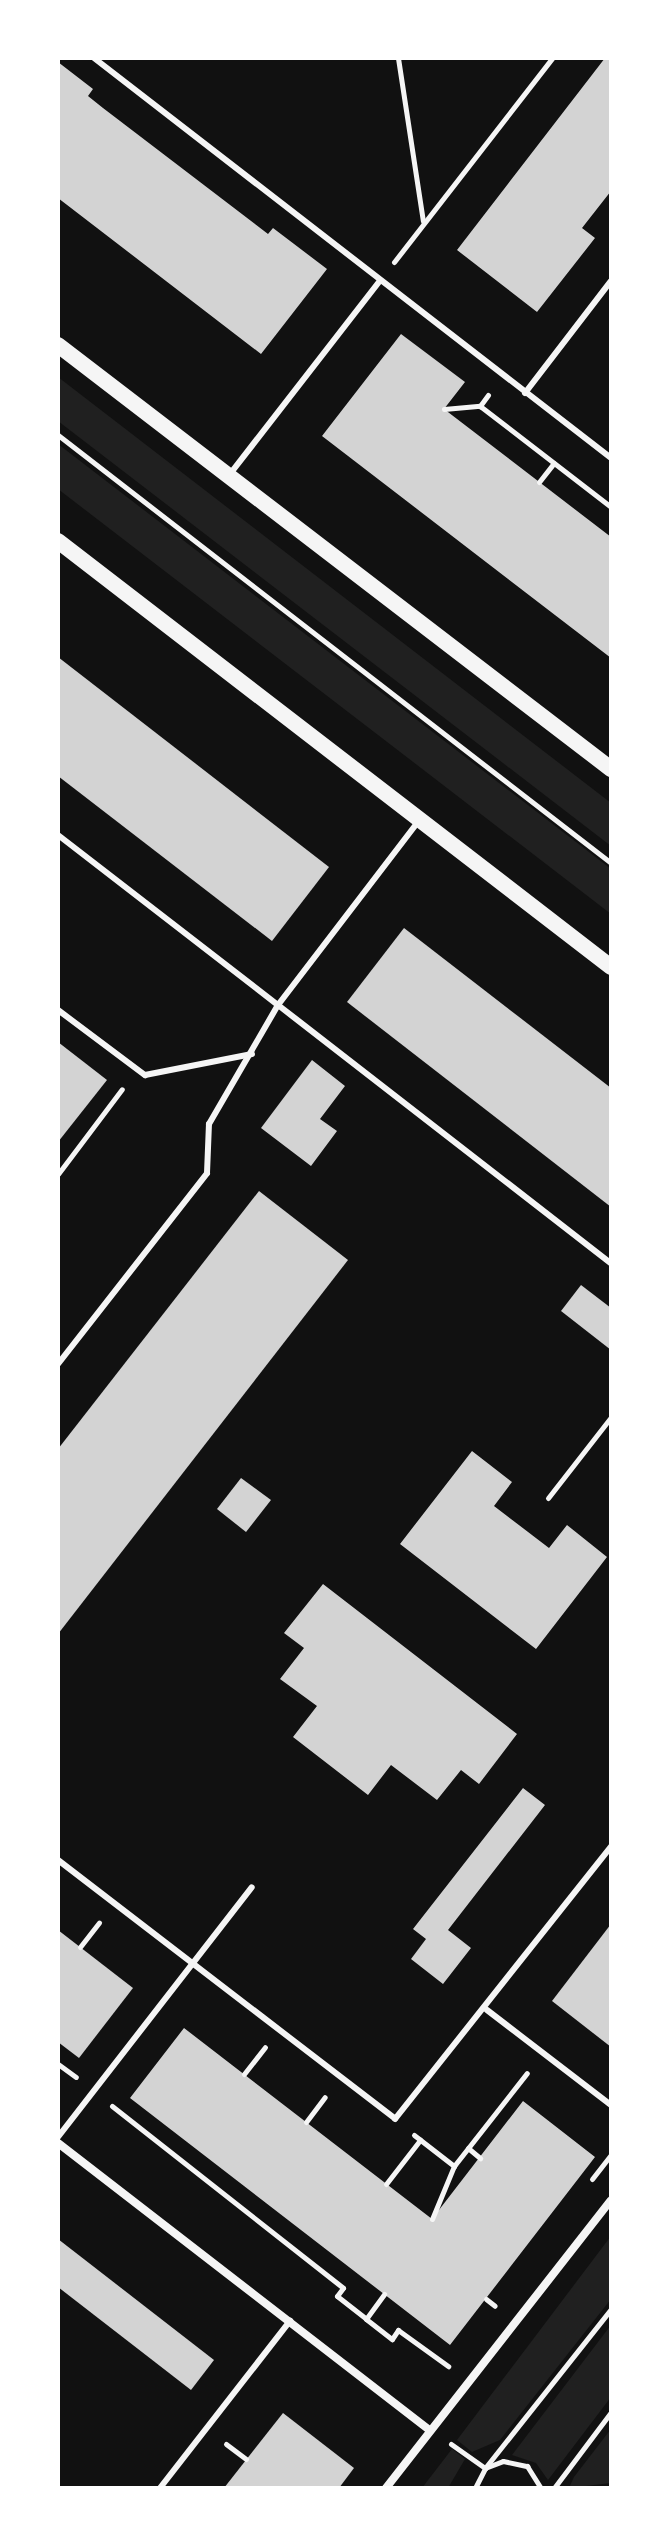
<!DOCTYPE html>
<html>
<head>
<meta charset="utf-8">
<style>
	body { margin:0 }
	#map { position:relative; width:669px; height:2546px; overflow:hidden; background:#111; font-family:"IBM Plex Sans",sans-serif }
	div>[style] { position:absolute }
	.green>* { inset:0; background:#202020 }
	.building>* { inset:0; background:#d3d3d3 }
	.path>* { height:5px; margin:-2.5px; padding:0 2.5px; transform-origin:2.5px; border-radius:2.5px; background:#f5f5f5 }
	.service>* { height:6px; margin:-3px; padding:0 3px; transform-origin:3px; border-radius:3px; background:#f5f5f5 }
	.minor>* { height:8px; margin:-4px; padding:0 4px; transform-origin:4px; border-radius:4px; background:#f5f5f5 }
	.secondary>* { height:16px; margin:-8px; padding:0 8px; transform-origin:8px; border-radius:8px; background:#f5f5f5 }
	span { translate:-50% -50%; white-space:nowrap; text-align:center; line-height:1.15; -webkit-text-stroke:8px #fff; paint-order:stroke }
	.frame { position:absolute; inset:0; border:60px solid #fff; pointer-events:none }
</style>
</head>
<body>
<div id="map">
	<div class="green">
		<i style="clip-path:polygon(58px 377px,611px 803px,611px 846px,58px 421px)"></i>
		<i style="clip-path:polygon(58px 444px,611px 869px,611px 914px,58px 489px)"></i>
		<i style="clip-path:polygon(611px 2236px,611px 2299px,500px 2440px,472px 2452px,457px 2440px)"></i>
		<i style="clip-path:polygon(611px 2325px,611px 2397px,548px 2480px,536px 2463px,512px 2455px)"></i>
		<i style="clip-path:polygon(611px 2429px,611px 2483px,569px 2488px,574px 2477px)"></i>
		<i style="clip-path:polygon(452px 2449px,465px 2459px,448px 2488px,422px 2488px)"></i>
	</div>
	<div class="building">
		<i style="clip-path:polygon(605px 58px,611px 58px,611px 191px,582px 228px,595px 238px,537px 312px,457px 250px)"></i>
		<i style="clip-path:polygon(58px 62px,93px 89px,88px 96px,103px 108px,268px 234px,273px 228px,327px 269px,261px 354px,58px 198px)"></i>
		<i style="clip-path:polygon(401px 334px,465px 382px,444px 409px,611px 537px,611px 658px,322px 436px)"></i>
		<i style="clip-path:polygon(58px 657px,329px 867px,272px 941px,58px 776px)"></i>
		<i style="clip-path:polygon(404px 928px,611px 1088px,611px 1207px,347px 1002px)"></i>
		<i style="clip-path:polygon(58px 1042px,107px 1080px,58px 1142px)"></i>
		<i style="clip-path:polygon(312px 1060px,345px 1086px,320px 1119px,337px 1131px,311px 1166px,261px 1128px)"></i>
		<i style="clip-path:polygon(259px 1191px,348px 1260px,58px 1634px,58px 1449px)"></i>
		<i style="clip-path:polygon(581px 1285px,611px 1308px,611px 1350px,561px 1311px)"></i>
		<i style="clip-path:polygon(472px 1451px,512px 1482px,494px 1506px,549px 1548px,567px 1525px,607px 1557px,536px 1649px,400px 1544px)"></i>
		<i style="clip-path:polygon(241px 1478px,271px 1500px,246px 1532px,217px 1509px)"></i>
		<i style="clip-path:polygon(323px 1584px,517px 1734px,479px 1784px,461px 1770px,437px 1800px,391px 1765px,368px 1795px,293px 1737px,317px 1706px,280px 1679px,304px 1648px,284px 1633px)"></i>
		<i style="clip-path:polygon(523px 1788px,545px 1805px,448px 1930px,471px 1948px,443px 1984px,411px 1959px,426px 1939px,413px 1929px)"></i>
		<i style="clip-path:polygon(611px 1924px,611px 2047px,552px 2001px)"></i>
		<i style="clip-path:polygon(58px 1930px,133px 1988px,79px 2058px,58px 2042px)"></i>
		<i style="clip-path:polygon(184px 2028px,432px 2219px,523px 2101px,595px 2157px,450px 2345px,130px 2098px)"></i>
		<i style="clip-path:polygon(58px 2239px,214px 2360px,191px 2390px,58px 2287px)"></i>
		<i style="clip-path:polygon(283px 2413px,354px 2468px,339px 2488px,224px 2488px)"></i>
	</div>
	<div class="path">
		<i style="left:398px;top:58px;width:165px;rotate:81.3deg"></i>
		<i style="left:394px;top:262px;width:258px;rotate:-52.2deg"></i>
		<i style="left:488px;top:395px;width:14px;rotate:126deg"></i>
		<i style="left:480px;top:406px;width:165px;rotate:37.6deg"></i>
		<i style="left:444px;top:409px;width:36px;rotate:-5deg"></i>
		<i style="left:58px;top:435px;width:699px;rotate:37.74deg"></i>
		<i style="left:539px;top:482px;width:24px;rotate:-52deg"></i>
		<i style="left:58px;top:1174px;width:106px;rotate:-53deg"></i>
		<i style="left:548px;top:1498px;width:103px;rotate:-52.1deg"></i>
		<i style="left:80px;top:1947px;width:31px;rotate:-52deg"></i>
		<i style="left:58px;top:2064px;width:22px;rotate:36deg"></i>
		<i style="left:244px;top:2074px;width:34px;rotate:-52deg"></i>
		<i style="left:112px;top:2106px;width:294px;rotate:38.2deg"></i>
		<i style="left:343px;top:2288px;width:10px;rotate:127deg"></i>
		<i style="left:337px;top:2296px;width:37px;rotate:38deg"></i>
		<i style="left:366px;top:2319px;width:33px;rotate:38deg"></i>
		<i style="left:392px;top:2339px;width:11px;rotate:-56deg"></i>
		<i style="left:398px;top:2330px;width:62px;rotate:35.8deg"></i>
		<i style="left:306px;top:2122px;width:31px;rotate:-53deg"></i>
		<i style="left:414px;top:2135px;width:51px;rotate:37.8deg"></i>
		<i style="left:454px;top:2166px;width:118px;rotate:-51.9deg"></i>
		<i style="left:468px;top:2148px;width:16px;rotate:40deg"></i>
		<i style="left:592px;top:2179px;width:31px;rotate:-52deg"></i>
		<i style="left:386px;top:2184px;width:56px;rotate:-52.3deg"></i>
		<i style="left:432px;top:2219px;width:57px;rotate:-67.5deg"></i>
		<i style="left:486px;top:2299px;width:11px;rotate:38deg"></i>
		<i style="left:366px;top:2319px;width:31px;rotate:-54deg"></i>
		<i style="left:226px;top:2444px;width:25px;rotate:37deg"></i>
		<i style="left:451px;top:2444px;width:42px;rotate:35.2deg"></i>
		<i style="left:485px;top:2468px;width:203px;rotate:-51.6deg"></i>
		<i style="left:475px;top:2488px;width:22px;rotate:-63deg"></i>
		<i style="left:485px;top:2468px;width:19px;rotate:-21deg"></i>
		<i style="left:503px;top:2461px;width:25px;rotate:12deg"></i>
		<i style="left:527px;top:2466px;width:26px;rotate:58deg"></i>
		<i style="left:554px;top:2488px;width:95px;rotate:-53.1deg"></i>
	</div>
	<div class="service">
		<i style="left:94px;top:58px;width:654px;rotate:37.73deg"></i>
		<i style="left:525px;top:393px;width:141px;rotate:-52.5deg"></i>
		<i style="left:230px;top:474px;width:243px;rotate:-52.2deg"></i>
		<i style="left:58px;top:835px;width:278px;rotate:37.7deg"></i>
		<i style="left:278px;top:1005px;width:230px;rotate:-52.6deg"></i>
		<i style="left:58px;top:1010px;width:109px;rotate:36.8deg"></i>
		<i style="left:145px;top:1075px;width:109px;rotate:-11.1deg"></i>
		<i style="left:58px;top:1364px;width:242px;rotate:-52deg"></i>
		<i style="left:207px;top:1173px;width:49px;rotate:-87.7deg"></i>
		<i style="left:209px;top:1124px;width:138px;rotate:-59.9deg"></i>
		<i style="left:278px;top:1005px;width:421px;rotate:37.8deg"></i>
		<i style="left:58px;top:1860px;width:425px;rotate:37.5deg"></i>
		<i style="left:395px;top:2119px;width:348px;rotate:-51.6deg"></i>
		<i style="left:487px;top:2010px;width:156px;rotate:37.5deg"></i>
		<i style="left:58px;top:2137px;width:316px;rotate:-52.2deg"></i>
		<i style="left:160px;top:2488px;width:212px;rotate:-52.1deg"></i>
	</div>
	<div class="minor">
		<i style="left:58px;top:2143px;width:470px;rotate:37.7deg"></i>
		<i style="left:386px;top:2488px;width:365px;rotate:-52deg"></i>
	</div>
	<div class="secondary">
		<i style="left:58px;top:345px;width:697px;rotate:37.48deg"></i>
		<i style="left:58px;top:541px;width:698px;rotate:37.61deg"></i>
	</div>
	<div class="frame"></div>
</div>
</body>
</html>
